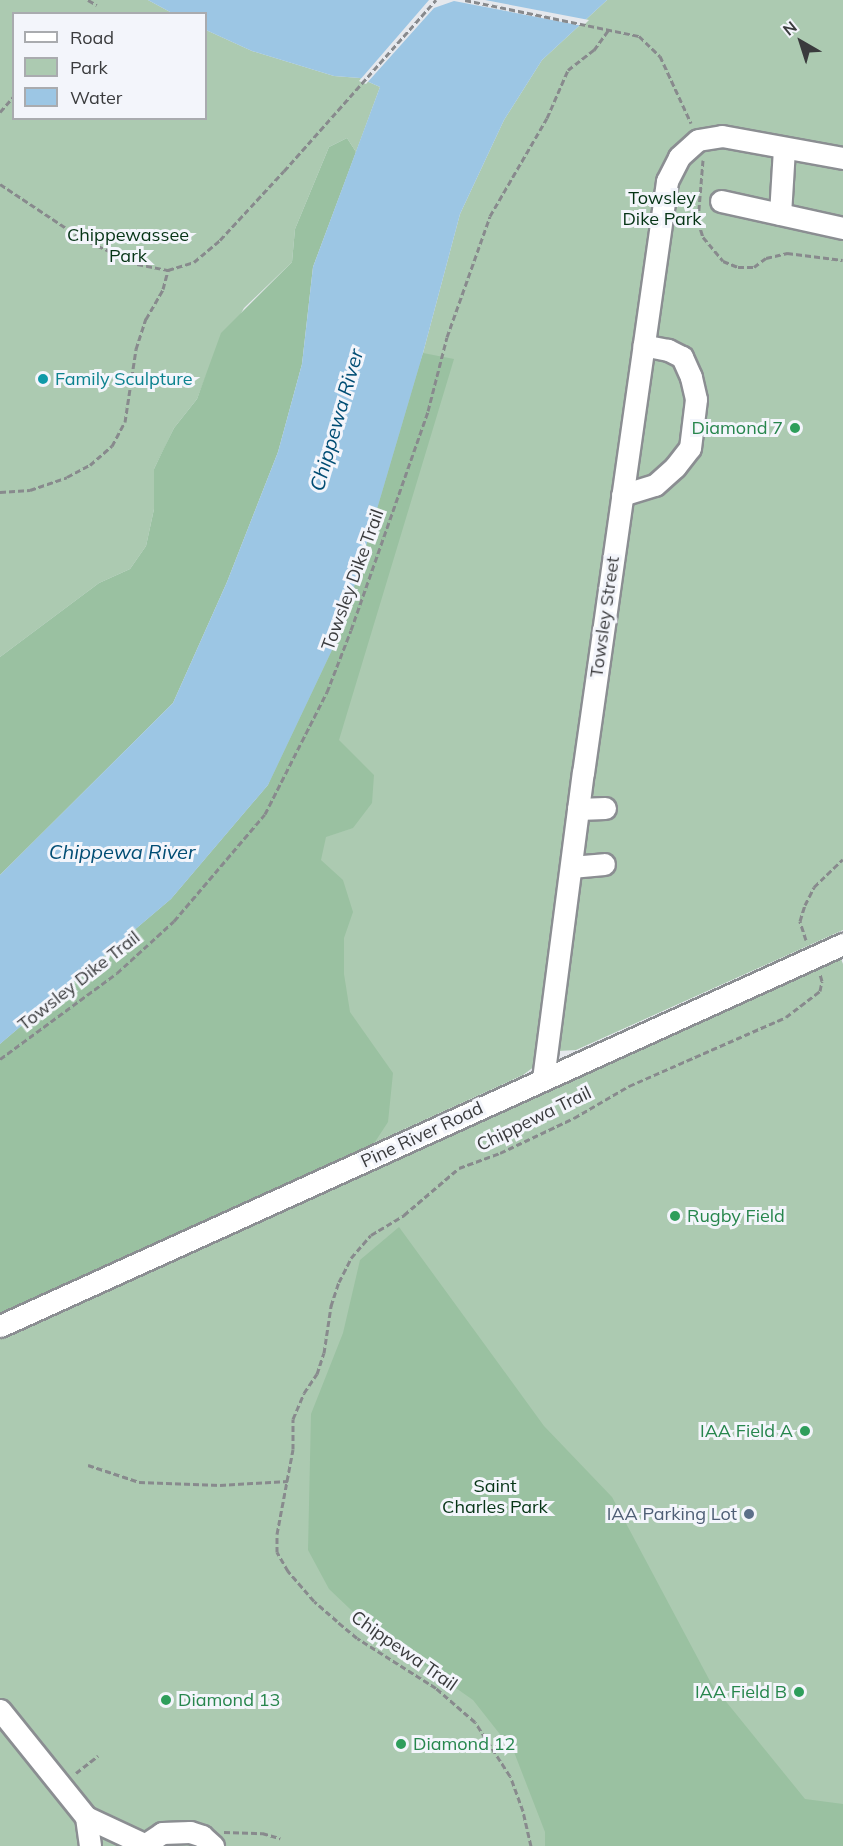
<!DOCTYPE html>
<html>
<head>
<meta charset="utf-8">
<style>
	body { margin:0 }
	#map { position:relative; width:843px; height:1846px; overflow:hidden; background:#e5e8ed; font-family:Mulish,sans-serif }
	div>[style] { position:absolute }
	.green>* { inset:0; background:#accab1 }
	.forest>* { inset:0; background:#9ac1a1 }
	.water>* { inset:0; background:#9cc6e4 }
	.pier>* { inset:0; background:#e5e8ed }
	.path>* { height:3px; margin-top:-1.5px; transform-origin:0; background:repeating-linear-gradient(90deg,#888a8d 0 6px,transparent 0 9px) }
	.roads { filter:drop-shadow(2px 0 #8b8e92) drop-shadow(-2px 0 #8b8e92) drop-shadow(0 2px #8b8e92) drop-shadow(0 -2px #8b8e92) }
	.minor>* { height:21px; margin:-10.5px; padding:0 10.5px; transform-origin:10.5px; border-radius:10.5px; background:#fff }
	.dots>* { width:16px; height:16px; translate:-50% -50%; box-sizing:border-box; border:3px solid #f3f5fb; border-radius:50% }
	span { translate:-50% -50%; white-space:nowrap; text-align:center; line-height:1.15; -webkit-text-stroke:6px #f3f5fb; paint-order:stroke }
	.park-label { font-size:18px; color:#053415 }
	.culture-label { font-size:18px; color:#0d838f }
	.left { translate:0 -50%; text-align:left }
	.leisure-label { font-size:18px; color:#27864d }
	.right { translate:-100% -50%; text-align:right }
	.street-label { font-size:18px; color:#3a3b3d }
	.service-label { font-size:18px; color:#4e5e75 }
	.water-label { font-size:20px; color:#014d74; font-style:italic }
	.legend { position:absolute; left:12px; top:12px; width:195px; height:108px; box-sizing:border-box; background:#f3f5fb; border:2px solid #a9abaf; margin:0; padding:8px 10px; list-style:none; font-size:18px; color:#3a3b3d }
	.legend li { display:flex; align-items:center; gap:12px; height:30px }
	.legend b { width:30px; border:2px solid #a9abaf }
	.north { position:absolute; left:771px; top:12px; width:60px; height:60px; -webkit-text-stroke:4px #f3f5fb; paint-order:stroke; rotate:321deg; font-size:16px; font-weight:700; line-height:24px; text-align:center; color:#3a3b3d }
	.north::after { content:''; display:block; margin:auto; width:21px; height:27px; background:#3a3b3d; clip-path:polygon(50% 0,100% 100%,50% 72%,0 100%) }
</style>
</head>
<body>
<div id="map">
	<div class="green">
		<i style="clip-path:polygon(0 0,148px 0,172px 13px,14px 14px,14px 118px,206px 118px,206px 30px,252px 51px,334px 76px,360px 78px,380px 87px,356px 152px,347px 138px,329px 147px,295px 229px,292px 262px,244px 308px,206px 376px,197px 399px,174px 428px,154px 469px,154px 509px,146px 546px,130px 569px,99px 583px,0 657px)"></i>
		<i style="clip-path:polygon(607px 0,843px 0,843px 930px,576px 1050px,540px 1052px,535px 1066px,523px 1075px,0 1313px,0 1044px,171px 899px,268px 785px,423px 353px,460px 214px,504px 120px,542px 60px)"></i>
		<i style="clip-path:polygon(841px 959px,843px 964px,843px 1846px,0 1846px,0 1339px)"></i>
	</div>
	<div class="forest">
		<i style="clip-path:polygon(347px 138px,356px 152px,313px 267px,302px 364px,278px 452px,227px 582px,173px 703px,0 875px,0 657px,99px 583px,130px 569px,146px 546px,154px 509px,154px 469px,164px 448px,174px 428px,197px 399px,221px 333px,292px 262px,295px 229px,329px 147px)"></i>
		<i style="clip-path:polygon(423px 353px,454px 359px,339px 740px,374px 775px,372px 803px,353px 828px,326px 837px,321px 860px,343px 880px,353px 912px,344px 938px,344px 974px,350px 1012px,393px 1073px,388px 1122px,373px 1145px,0 1313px,0 1044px,171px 899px,268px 785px,341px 631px)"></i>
		<i style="clip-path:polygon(399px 1227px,544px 1426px,612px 1497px,711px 1683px,805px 1799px,843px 1804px,843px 1846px,545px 1846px,545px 1832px,514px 1752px,473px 1700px,369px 1627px,329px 1589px,308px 1550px,311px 1414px,343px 1333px,360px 1260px)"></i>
	</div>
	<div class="water">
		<i style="clip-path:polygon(148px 0,607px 0,542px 60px,504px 120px,460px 214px,423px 353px,341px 631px,268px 785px,171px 899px,0 1044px,0 875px,173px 703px,227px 582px,278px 452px,302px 364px,313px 267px,380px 87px,360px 78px,334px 76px,252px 51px,206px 30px,206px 14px,172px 13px)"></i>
	</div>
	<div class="pier">
		<i style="clip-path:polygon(429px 0,485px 0,589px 20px,583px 26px,454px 1px,434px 8px,366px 84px,359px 81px)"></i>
	</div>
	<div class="path">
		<i style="left:88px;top:0;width:10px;rotate:29deg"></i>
		<i style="left:465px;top:0;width:178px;rotate:11.7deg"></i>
		<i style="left:639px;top:36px;width:29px;rotate:44deg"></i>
		<i style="left:660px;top:56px;width:74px;rotate:65.2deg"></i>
		<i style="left:0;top:112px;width:21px;rotate:-49deg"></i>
		<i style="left:703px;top:160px;width:61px;rotate:94.7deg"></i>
		<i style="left:698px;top:221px;width:17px;rotate:73deg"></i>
		<i style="left:703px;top:237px;width:31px;rotate:50deg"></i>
		<i style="left:723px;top:261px;width:16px;rotate:22deg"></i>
		<i style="left:738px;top:267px;width:16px"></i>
		<i style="left:754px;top:267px;width:15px;rotate:-37deg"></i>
		<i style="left:766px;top:258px;width:22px;rotate:-13deg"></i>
		<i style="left:787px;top:253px;width:56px;rotate:7.1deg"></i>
		<i style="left:0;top:184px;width:97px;rotate:33.7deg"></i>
		<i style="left:81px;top:238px;width:62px;rotate:24.9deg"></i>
		<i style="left:137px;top:264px;width:32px;rotate:11deg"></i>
		<i style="left:168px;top:270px;width:27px;rotate:-17deg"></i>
		<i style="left:194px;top:262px;width:34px;rotate:-40deg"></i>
		<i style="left:220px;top:240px;width:94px;rotate:-47.2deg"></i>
		<i style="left:284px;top:171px;width:229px;rotate:-48.4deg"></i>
		<i style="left:0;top:492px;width:30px;rotate:-4deg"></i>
		<i style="left:30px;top:490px;width:39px;rotate:-19deg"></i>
		<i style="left:67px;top:477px;width:26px;rotate:-28deg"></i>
		<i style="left:90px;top:465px;width:29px;rotate:-41deg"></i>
		<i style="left:112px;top:446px;width:27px;rotate:-62deg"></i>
		<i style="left:125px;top:422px;width:74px;rotate:-81.4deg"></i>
		<i style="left:136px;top:349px;width:32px;rotate:-72deg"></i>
		<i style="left:146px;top:319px;width:34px;rotate:-60deg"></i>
		<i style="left:163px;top:289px;width:20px;rotate:-75deg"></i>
		<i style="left:806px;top:940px;width:20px;rotate:-108deg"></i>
		<i style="left:800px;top:921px;width:17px;rotate:-73deg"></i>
		<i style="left:805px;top:905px;width:20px;rotate:-63deg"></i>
		<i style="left:814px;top:887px;width:40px;rotate:-44deg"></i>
		<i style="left:0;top:1059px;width:145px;rotate:-36.3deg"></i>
		<i style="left:117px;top:973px;width:77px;rotate:-42.4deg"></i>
		<i style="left:174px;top:921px;width:140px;rotate:-49.6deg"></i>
		<i style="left:265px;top:814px;width:137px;rotate:-63.1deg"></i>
		<i style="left:327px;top:692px;width:66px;rotate:-68.8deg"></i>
		<i style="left:351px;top:630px;width:232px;rotate:-70.6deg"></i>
		<i style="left:428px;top:411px;width:76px;rotate:-75.6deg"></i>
		<i style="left:447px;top:337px;width:128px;rotate:-70.4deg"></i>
		<i style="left:490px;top:216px;width:113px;rotate:-59.8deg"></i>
		<i style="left:547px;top:118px;width:52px;rotate:-66.4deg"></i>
		<i style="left:568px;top:70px;width:33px;rotate:-38deg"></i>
		<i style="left:594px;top:50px;width:26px;rotate:-54deg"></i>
		<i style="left:88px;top:1465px;width:54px;rotate:18.4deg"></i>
		<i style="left:139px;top:1482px;width:81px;rotate:2.1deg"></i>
		<i style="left:220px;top:1485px;width:68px;rotate:-3.4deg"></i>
		<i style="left:76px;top:1773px;width:28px;rotate:-38deg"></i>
		<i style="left:224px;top:1832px;width:38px;rotate:2deg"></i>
		<i style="left:262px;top:1833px;width:19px;rotate:16deg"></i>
		<i style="left:531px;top:1846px;width:36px;rotate:-103deg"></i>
		<i style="left:523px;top:1811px;width:37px;rotate:-110deg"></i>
		<i style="left:510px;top:1776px;width:64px;rotate:-122.9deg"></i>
		<i style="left:475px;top:1722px;width:52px;rotate:-138.9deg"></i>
		<i style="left:436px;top:1688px;width:93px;rotate:-147.7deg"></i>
		<i style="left:357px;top:1638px;width:26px;rotate:-140deg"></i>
		<i style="left:337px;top:1621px;width:30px;rotate:-139deg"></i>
		<i style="left:314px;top:1601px;width:40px;rotate:-131deg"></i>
		<i style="left:288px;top:1571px;width:22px;rotate:-120deg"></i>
		<i style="left:277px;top:1552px;width:18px;rotate:-90deg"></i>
		<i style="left:277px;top:1534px;width:86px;rotate:-79.3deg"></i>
		<i style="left:293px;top:1449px;width:30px;rotate:-90deg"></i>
		<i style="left:293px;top:1419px;width:28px;rotate:-67deg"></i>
		<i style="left:304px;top:1393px;width:23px;rotate:-56deg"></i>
		<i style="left:317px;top:1374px;width:22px;rotate:-72deg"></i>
		<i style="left:324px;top:1353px;width:48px;rotate:-81.5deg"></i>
		<i style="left:331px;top:1306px;width:25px;rotate:-72deg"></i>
		<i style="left:339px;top:1282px;width:27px;rotate:-63deg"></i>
		<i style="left:351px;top:1258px;width:30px;rotate:-49deg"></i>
		<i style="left:371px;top:1235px;width:39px;rotate:-31deg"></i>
		<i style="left:404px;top:1215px;width:72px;rotate:-40.5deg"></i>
		<i style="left:459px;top:1168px;width:44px;rotate:-20.1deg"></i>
		<i style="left:500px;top:1153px;width:82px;rotate:-25.3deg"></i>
		<i style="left:574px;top:1118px;width:64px;rotate:-30.2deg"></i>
		<i style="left:629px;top:1086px;width:171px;rotate:-23.7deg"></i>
		<i style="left:786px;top:1017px;width:43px;rotate:-37.4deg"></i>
		<i style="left:820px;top:991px;width:10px;rotate:-79deg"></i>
		<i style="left:822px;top:981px;width:7px;rotate:-106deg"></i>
	</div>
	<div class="roads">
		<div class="minor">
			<i style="left:721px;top:201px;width:125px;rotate:12.5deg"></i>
			<i style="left:780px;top:214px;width:66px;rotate:-86.5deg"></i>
			<i style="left:622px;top:495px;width:34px;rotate:-17deg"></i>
			<i style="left:655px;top:485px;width:27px;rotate:-42deg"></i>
			<i style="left:675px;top:467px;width:24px;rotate:-52deg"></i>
			<i style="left:690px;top:448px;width:49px;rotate:-83deg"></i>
			<i style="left:696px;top:399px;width:23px;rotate:-103deg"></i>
			<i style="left:691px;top:377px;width:22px;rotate:-114deg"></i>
			<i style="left:682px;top:357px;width:16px;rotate:-153deg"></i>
			<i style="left:668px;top:350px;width:25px;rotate:-169deg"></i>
			<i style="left:578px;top:809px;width:27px;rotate:-2deg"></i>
			<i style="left:571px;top:867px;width:33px;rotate:-5deg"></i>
			<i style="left:543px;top:1079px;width:309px;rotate:-82.6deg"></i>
			<i style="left:583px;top:773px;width:598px;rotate:-81.92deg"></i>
			<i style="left:667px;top:181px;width:27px;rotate:-63deg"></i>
			<i style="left:679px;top:157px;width:25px;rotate:-42deg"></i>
			<i style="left:698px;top:140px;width:24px;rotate:-9deg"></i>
			<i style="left:722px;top:136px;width:123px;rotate:10.3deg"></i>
			<i style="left:0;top:1326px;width:926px;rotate:-24.38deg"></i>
			<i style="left:0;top:1710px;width:137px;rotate:51.2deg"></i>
			<i style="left:86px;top:1817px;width:68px;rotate:25.1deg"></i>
			<i style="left:86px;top:1817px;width:29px;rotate:82deg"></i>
			<i style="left:143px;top:1846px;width:23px;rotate:-34deg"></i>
			<i style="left:162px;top:1833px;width:28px;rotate:-2deg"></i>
			<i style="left:190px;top:1832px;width:13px;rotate:18deg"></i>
			<i style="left:202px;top:1836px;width:15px;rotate:42deg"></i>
		</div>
	</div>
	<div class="dots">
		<i style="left:43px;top:379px;background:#0f9aa8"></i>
		<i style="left:795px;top:428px;background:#2e9e5b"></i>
		<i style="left:675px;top:1216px;background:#2e9e5b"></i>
		<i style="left:805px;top:1431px;background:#2e9e5b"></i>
		<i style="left:749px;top:1514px;background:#5c6f8a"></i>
		<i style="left:799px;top:1692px;background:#2e9e5b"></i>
		<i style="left:166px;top:1700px;background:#2e9e5b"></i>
		<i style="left:401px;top:1744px;background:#2e9e5b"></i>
	</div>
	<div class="park-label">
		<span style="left:662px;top:209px">Towsley<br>Dike Park</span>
		<span style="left:128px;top:246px">Chippewassee<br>Park</span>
		<span style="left:495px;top:1497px">Saint<br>Charles Park</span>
	</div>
	<div class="culture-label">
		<span class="left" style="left:55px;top:379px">Family Sculpture</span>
	</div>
	<div class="leisure-label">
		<span class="right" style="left:783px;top:428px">Diamond 7</span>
		<span class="left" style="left:687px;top:1216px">Rugby Field</span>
		<span class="right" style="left:793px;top:1431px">IAA Field A</span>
		<span class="right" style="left:787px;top:1692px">IAA Field B</span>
		<span class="left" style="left:178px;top:1700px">Diamond 13</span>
		<span class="left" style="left:413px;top:1744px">Diamond 12</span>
	</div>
	<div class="street-label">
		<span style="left:353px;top:580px;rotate:-70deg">Towsley Dike Trail</span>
		<span style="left:605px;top:617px;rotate:-82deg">Towsley Street</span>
		<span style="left:79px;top:981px;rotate:-38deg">Towsley Dike Trail</span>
		<span style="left:534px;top:1119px;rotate:-26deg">Chippewa Trail</span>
		<span style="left:422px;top:1135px;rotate:-25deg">Pine River Road</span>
		<span style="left:404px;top:1651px;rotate:35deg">Chippewa Trail</span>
	</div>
	<div class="service-label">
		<span class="right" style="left:737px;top:1514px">IAA Parking Lot</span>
	</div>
	<div class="water-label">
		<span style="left:336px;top:420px;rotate:-74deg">Chippewa River</span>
		<span style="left:122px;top:851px">Chippewa River</span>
	</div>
	<ul class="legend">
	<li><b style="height:8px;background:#fff"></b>Road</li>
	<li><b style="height:16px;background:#accab1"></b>Park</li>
	<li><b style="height:16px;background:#9cc6e4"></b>Water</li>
	</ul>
	<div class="north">N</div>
</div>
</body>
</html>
